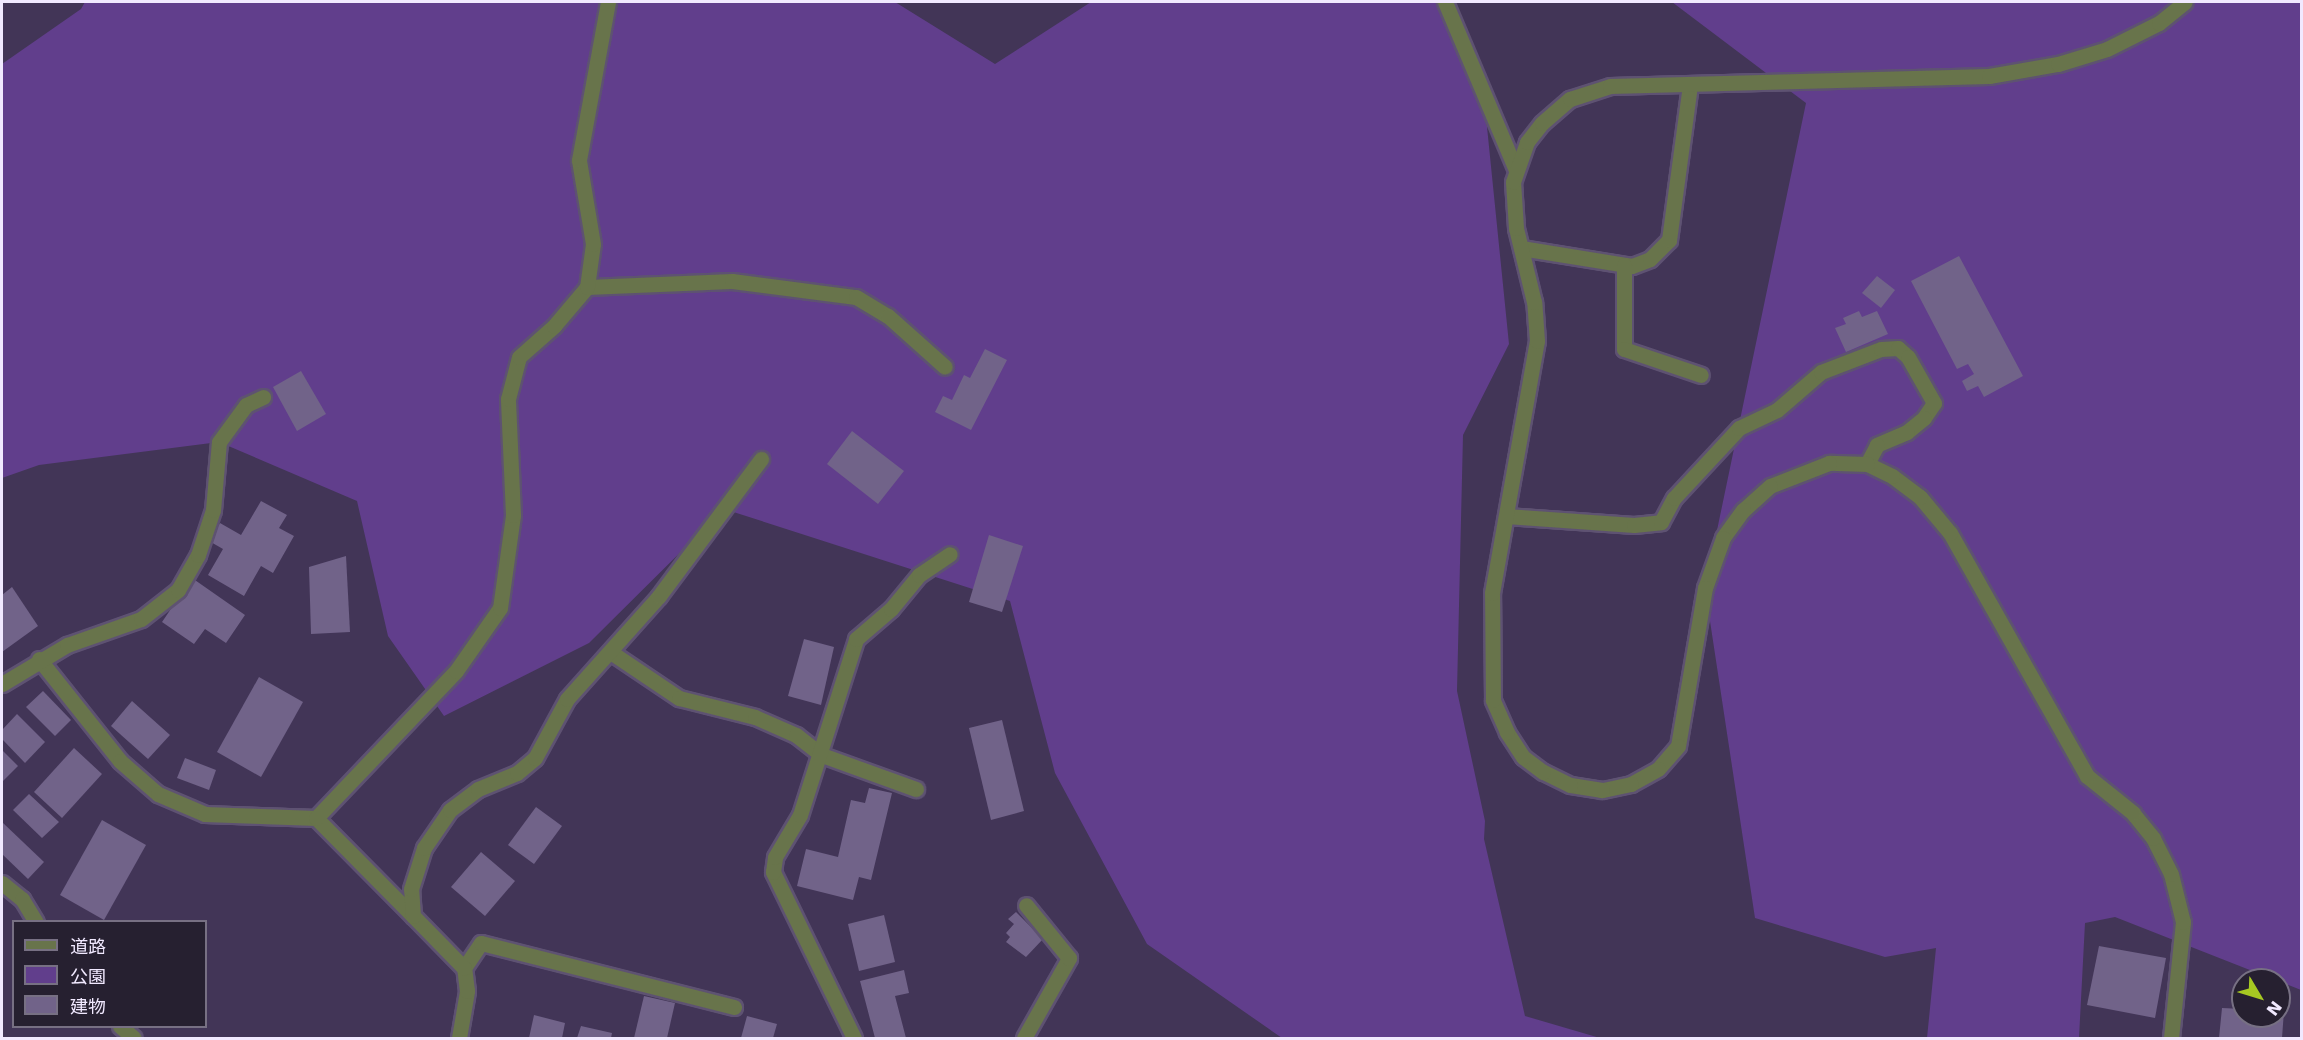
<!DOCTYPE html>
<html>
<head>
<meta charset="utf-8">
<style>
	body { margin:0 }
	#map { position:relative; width:2303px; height:1040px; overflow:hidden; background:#423557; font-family:"DejaVu Sans","Noto Sans JP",sans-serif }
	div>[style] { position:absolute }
	.green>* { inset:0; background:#613e8c }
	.building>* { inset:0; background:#716389 }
	.roads { filter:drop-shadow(2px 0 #5e5272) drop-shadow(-2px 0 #5e5272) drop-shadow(0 2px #5e5272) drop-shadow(0 -2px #5e5272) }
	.minor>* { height:15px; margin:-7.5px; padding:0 7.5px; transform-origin:7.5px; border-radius:7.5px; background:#68744b }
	span { translate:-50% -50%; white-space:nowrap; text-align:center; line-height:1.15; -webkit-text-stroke:4.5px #262030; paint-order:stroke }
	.frame { position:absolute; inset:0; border:3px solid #f1e9ff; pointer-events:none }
	.legend { position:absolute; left:12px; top:920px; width:195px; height:108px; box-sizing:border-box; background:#262030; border:2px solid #777083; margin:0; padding:8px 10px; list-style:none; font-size:18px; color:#f1e9ff }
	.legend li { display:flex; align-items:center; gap:12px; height:30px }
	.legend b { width:30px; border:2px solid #777083 }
	.north { position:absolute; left:2231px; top:968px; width:60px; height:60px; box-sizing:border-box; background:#262030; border:2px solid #777083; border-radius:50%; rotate:128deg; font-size:16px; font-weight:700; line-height:24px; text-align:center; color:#f1e9ff }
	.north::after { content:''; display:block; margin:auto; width:21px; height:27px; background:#a6c822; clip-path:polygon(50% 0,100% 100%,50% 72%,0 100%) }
</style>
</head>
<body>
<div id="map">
	<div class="green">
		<i style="clip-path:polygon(85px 2px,895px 2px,995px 64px,1091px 2px,1437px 2px,1486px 117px,1509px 344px,1463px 435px,1457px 691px,1485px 821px,1484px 839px,1525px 1016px,1600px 1038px,1282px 1038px,1147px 944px,1055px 773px,1010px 601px,724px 509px,589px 643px,444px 716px,388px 636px,357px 501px,219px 442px,39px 465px,2px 478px,2px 64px,81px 9px)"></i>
		<i style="clip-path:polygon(1672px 2px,2301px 2px,2301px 990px,2115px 917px,2085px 923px,2079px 1038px,1927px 1038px,1936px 948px,1885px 957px,1755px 918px,1705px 588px,1806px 103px)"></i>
	</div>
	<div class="building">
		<i style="clip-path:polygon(1959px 256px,2023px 376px,1984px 397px,1978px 386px,1967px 391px,1962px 381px,1974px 374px,1968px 364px,1957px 369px,1911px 281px)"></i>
		<i style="clip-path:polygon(1877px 276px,1895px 290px,1881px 308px,1862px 293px)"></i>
		<i style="clip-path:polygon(1859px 311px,1862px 317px,1877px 311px,1888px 334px,1846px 352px,1835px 328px,1846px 324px,1843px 318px)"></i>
		<i style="clip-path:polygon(985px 349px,1007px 360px,971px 430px,935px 412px,943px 396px,952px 400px,964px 375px,970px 378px)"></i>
		<i style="clip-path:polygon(301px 371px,326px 414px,297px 431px,273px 387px)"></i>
		<i style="clip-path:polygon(852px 431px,904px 471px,878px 504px,827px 464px)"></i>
		<i style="clip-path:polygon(261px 501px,287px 515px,279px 528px,294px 536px,273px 573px,261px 566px,244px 596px,208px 575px,223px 549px,209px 541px,220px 523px,241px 535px)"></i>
		<i style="clip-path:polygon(989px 535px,1023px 546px,1002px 612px,969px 602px)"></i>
		<i style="clip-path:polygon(346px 556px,350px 632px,311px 634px,309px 567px)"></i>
		<i style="clip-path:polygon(192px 578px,245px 615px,226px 643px,205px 629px,194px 644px,162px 622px)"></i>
		<i style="clip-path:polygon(12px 587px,38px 626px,2px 652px,2px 595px)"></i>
		<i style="clip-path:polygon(804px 639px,834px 647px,821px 705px,788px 696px)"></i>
		<i style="clip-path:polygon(259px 677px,303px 702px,261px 777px,217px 752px)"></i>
		<i style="clip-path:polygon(43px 691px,71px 720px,55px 736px,26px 707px)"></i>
		<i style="clip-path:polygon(132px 701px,170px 735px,148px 759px,111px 726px)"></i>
		<i style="clip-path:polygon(17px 714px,45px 742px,25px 763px,2px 739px,2px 730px)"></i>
		<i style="clip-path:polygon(1002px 720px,1024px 811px,991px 820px,969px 728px)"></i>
		<i style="clip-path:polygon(74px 748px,102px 774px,62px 818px,34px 792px)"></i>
		<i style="clip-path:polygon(2px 750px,18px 766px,2px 782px)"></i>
		<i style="clip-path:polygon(185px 758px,216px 770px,209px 790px,177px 778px)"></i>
		<i style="clip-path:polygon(869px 788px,892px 793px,871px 880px,859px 877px,853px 900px,797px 886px,806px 849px,838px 857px,851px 800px,865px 803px)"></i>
		<i style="clip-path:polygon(29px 794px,59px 822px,42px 838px,13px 810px)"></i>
		<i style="clip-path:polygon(536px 807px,562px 826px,534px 864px,508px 845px)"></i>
		<i style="clip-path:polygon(102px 820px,146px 845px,104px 920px,60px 895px)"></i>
		<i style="clip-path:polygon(2px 822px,44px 862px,28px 879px,2px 854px)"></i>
		<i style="clip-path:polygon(481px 852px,515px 881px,485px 916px,451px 887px)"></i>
		<i style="clip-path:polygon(1016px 912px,1043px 939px,1026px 957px,1006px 942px,1010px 937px,1006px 933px,1014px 924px,1008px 919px)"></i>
		<i style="clip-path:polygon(884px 915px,895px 962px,859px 971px,848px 924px)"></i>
		<i style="clip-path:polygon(2099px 946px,2166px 958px,2155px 1018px,2087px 1005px)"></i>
		<i style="clip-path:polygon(904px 970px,909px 993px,895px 996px,906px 1038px,875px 1038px,860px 981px)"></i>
		<i style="clip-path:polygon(644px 996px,675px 1003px,667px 1038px,634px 1038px)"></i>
		<i style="clip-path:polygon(2222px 1008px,2243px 1009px,2243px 1016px,2279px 1016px,2279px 1011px,2284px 1011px,2282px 1038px,2219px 1038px)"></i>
		<i style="clip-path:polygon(534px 1015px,565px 1023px,562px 1038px,529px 1038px)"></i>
		<i style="clip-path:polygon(747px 1016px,777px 1024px,773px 1038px,741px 1038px)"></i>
		<i style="clip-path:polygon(581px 1026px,612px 1033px,611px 1038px,577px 1038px)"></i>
	</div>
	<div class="roads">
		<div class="minor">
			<i style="left:1445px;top:2px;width:182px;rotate:67.1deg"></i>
			<i style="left:1521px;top:248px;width:112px;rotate:9.2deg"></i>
			<i style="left:1632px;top:266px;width:19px;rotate:-21deg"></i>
			<i style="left:1650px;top:259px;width:27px;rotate:-45deg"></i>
			<i style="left:1669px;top:240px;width:157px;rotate:-82.3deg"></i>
			<i style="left:1624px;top:265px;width:84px;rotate:90deg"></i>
			<i style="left:1624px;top:349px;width:81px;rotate:18.7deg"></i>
			<i style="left:587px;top:287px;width:145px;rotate:-2.4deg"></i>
			<i style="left:732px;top:281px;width:125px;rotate:7.4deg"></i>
			<i style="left:856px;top:297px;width:37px;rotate:31deg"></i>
			<i style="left:888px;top:316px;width:76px;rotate:41.8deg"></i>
			<i style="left:1506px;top:516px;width:128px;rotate:4deg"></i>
			<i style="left:1634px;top:525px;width:27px;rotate:-6deg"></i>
			<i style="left:1661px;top:522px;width:27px;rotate:-62deg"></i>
			<i style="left:1674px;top:498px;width:96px;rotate:-47.1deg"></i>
			<i style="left:1739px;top:428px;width:42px;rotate:-25.3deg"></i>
			<i style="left:1777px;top:410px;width:58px;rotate:-40.8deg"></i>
			<i style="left:1821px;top:372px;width:64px;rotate:-21deg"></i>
			<i style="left:1881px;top:349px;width:17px;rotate:-3deg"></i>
			<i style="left:1898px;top:348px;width:13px;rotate:42deg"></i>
			<i style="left:1908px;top:357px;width:53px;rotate:60.5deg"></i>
			<i style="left:1934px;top:403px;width:18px;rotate:124deg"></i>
			<i style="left:1924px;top:418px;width:22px;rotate:141deg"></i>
			<i style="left:1907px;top:432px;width:33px;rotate:157deg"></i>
			<i style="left:1877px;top:445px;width:21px;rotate:118deg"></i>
			<i style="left:612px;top:653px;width:81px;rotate:33.9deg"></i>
			<i style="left:679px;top:698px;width:78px;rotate:14deg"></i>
			<i style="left:755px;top:717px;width:45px;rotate:23.7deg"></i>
			<i style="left:796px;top:735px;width:33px;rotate:38deg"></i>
			<i style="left:822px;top:755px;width:100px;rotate:19.9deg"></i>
			<i style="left:39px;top:659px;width:130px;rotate:51.5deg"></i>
			<i style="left:120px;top:761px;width:50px;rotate:41deg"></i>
			<i style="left:158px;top:794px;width:51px;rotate:23.1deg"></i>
			<i style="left:205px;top:814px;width:111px;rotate:2.1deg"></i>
			<i style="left:316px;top:818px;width:138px;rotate:45.3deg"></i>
			<i style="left:2px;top:684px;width:76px;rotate:-31deg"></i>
			<i style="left:67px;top:645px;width:78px;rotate:-19.4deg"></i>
			<i style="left:141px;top:619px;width:47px;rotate:-38.1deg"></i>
			<i style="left:178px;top:590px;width:40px;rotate:-60.3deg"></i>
			<i style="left:198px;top:555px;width:47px;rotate:-71.6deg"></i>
			<i style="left:213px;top:510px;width:68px;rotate:-85deg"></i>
			<i style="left:219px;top:442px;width:46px;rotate:-53.9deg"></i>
			<i style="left:246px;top:405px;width:19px;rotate:-25deg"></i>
			<i style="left:316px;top:818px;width:203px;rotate:-46.4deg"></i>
			<i style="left:456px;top:671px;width:77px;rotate:-55.1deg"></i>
			<i style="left:500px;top:608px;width:94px;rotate:-82deg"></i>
			<i style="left:513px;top:515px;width:116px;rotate:-92.5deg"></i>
			<i style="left:508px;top:399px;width:43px;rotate:-75.3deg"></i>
			<i style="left:519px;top:357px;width:47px;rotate:-41.5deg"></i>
			<i style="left:554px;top:326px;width:51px;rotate:-49.8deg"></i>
			<i style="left:587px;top:287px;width:43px;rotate:-82.1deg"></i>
			<i style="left:593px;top:244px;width:85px;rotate:-99.5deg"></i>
			<i style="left:579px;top:160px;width:161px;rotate:-79.6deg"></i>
			<i style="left:2px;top:883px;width:26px;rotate:39deg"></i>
			<i style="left:22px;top:899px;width:27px;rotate:59deg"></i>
			<i style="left:464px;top:968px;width:30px;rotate:-56deg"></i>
			<i style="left:481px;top:943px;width:261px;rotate:14.2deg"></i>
			<i style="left:120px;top:1026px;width:18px;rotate:41deg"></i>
			<i style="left:459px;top:1038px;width:48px;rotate:-80.3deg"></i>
			<i style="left:467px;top:991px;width:23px;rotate:-97deg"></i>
			<i style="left:464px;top:968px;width:73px;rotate:-134.4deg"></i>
			<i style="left:413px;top:916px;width:27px;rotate:-94deg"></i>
			<i style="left:411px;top:889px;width:43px;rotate:-72.4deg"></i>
			<i style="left:424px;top:848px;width:46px;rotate:-55.6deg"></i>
			<i style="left:450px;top:810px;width:35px;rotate:-37deg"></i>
			<i style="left:478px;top:789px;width:42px;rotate:-22.3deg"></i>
			<i style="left:517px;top:773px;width:23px;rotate:-40deg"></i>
			<i style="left:535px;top:758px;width:67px;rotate:-61.5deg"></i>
			<i style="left:567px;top:699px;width:138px;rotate:-48.2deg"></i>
			<i style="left:659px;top:596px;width:171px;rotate:-53.3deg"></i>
			<i style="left:854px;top:1038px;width:185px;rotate:-116deg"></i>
			<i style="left:773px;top:872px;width:15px;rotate:-82deg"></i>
			<i style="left:775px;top:857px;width:49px;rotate:-59.2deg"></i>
			<i style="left:800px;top:815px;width:185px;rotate:-72.3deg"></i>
			<i style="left:856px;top:639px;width:46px;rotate:-40.6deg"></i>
			<i style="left:891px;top:609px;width:44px;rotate:-50.5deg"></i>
			<i style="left:919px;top:575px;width:37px;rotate:-34deg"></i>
			<i style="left:1024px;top:1038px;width:92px;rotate:-60.6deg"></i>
			<i style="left:1069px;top:958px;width:68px;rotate:-129.1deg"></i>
			<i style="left:2171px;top:1038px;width:117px;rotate:-84.1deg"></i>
			<i style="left:2183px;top:922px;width:49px;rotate:-104deg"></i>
			<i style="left:2171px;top:874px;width:40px;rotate:-116.6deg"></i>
			<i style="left:2153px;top:838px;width:32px;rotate:-129deg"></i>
			<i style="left:2133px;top:813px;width:59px;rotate:-141.2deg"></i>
			<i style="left:2087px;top:776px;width:279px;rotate:-119.4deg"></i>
			<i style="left:1950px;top:533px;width:47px;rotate:-129.8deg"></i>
			<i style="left:1920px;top:497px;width:35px;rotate:-143deg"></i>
			<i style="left:1892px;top:476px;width:28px;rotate:-154deg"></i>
			<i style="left:1867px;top:464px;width:38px;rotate:-178deg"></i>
			<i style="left:1829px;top:463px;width:63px;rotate:158.7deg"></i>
			<i style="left:1770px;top:486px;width:36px;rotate:138deg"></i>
			<i style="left:1743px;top:510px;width:34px;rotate:126deg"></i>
			<i style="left:1723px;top:538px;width:53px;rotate:109.8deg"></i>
			<i style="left:1705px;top:588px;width:160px;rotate:99.7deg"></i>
			<i style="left:1678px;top:746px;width:30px;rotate:131deg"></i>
			<i style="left:1658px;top:769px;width:31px;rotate:151deg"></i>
			<i style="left:1631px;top:784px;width:30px;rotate:168deg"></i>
			<i style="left:1602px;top:790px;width:32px;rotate:-171deg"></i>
			<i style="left:1570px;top:785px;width:30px;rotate:-154deg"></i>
			<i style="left:1543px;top:772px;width:25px;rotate:-143deg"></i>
			<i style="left:1523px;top:757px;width:30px;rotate:-123deg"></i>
			<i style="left:1507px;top:732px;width:35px;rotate:-114deg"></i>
			<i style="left:1493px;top:700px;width:107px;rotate:-90.5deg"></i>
			<i style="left:1492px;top:593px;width:256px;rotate:-79.9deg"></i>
			<i style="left:1537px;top:341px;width:39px;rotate:-94deg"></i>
			<i style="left:1534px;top:302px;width:76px;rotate:-103.7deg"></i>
			<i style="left:1516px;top:228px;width:46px;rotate:-93.7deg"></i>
			<i style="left:1513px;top:182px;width:42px;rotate:-70.7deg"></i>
			<i style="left:1527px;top:142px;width:24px;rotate:-52deg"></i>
			<i style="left:1542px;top:123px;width:37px;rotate:-41deg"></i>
			<i style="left:1570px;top:99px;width:42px;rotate:-18deg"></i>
			<i style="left:1610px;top:86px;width:379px;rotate:-1.5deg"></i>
			<i style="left:1989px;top:76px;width:70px;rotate:-9.9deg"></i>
			<i style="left:2058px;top:64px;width:51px;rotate:-17deg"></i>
			<i style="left:2107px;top:49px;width:58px;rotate:-26.6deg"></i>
			<i style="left:2159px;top:23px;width:33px;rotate:-39deg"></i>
		</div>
	</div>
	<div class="frame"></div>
	<ul class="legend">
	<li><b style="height:8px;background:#68744b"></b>道路</li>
	<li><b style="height:16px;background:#613e8c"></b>公園</li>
	<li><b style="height:16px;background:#716389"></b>建物</li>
	</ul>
	<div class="north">N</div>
</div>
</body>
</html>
